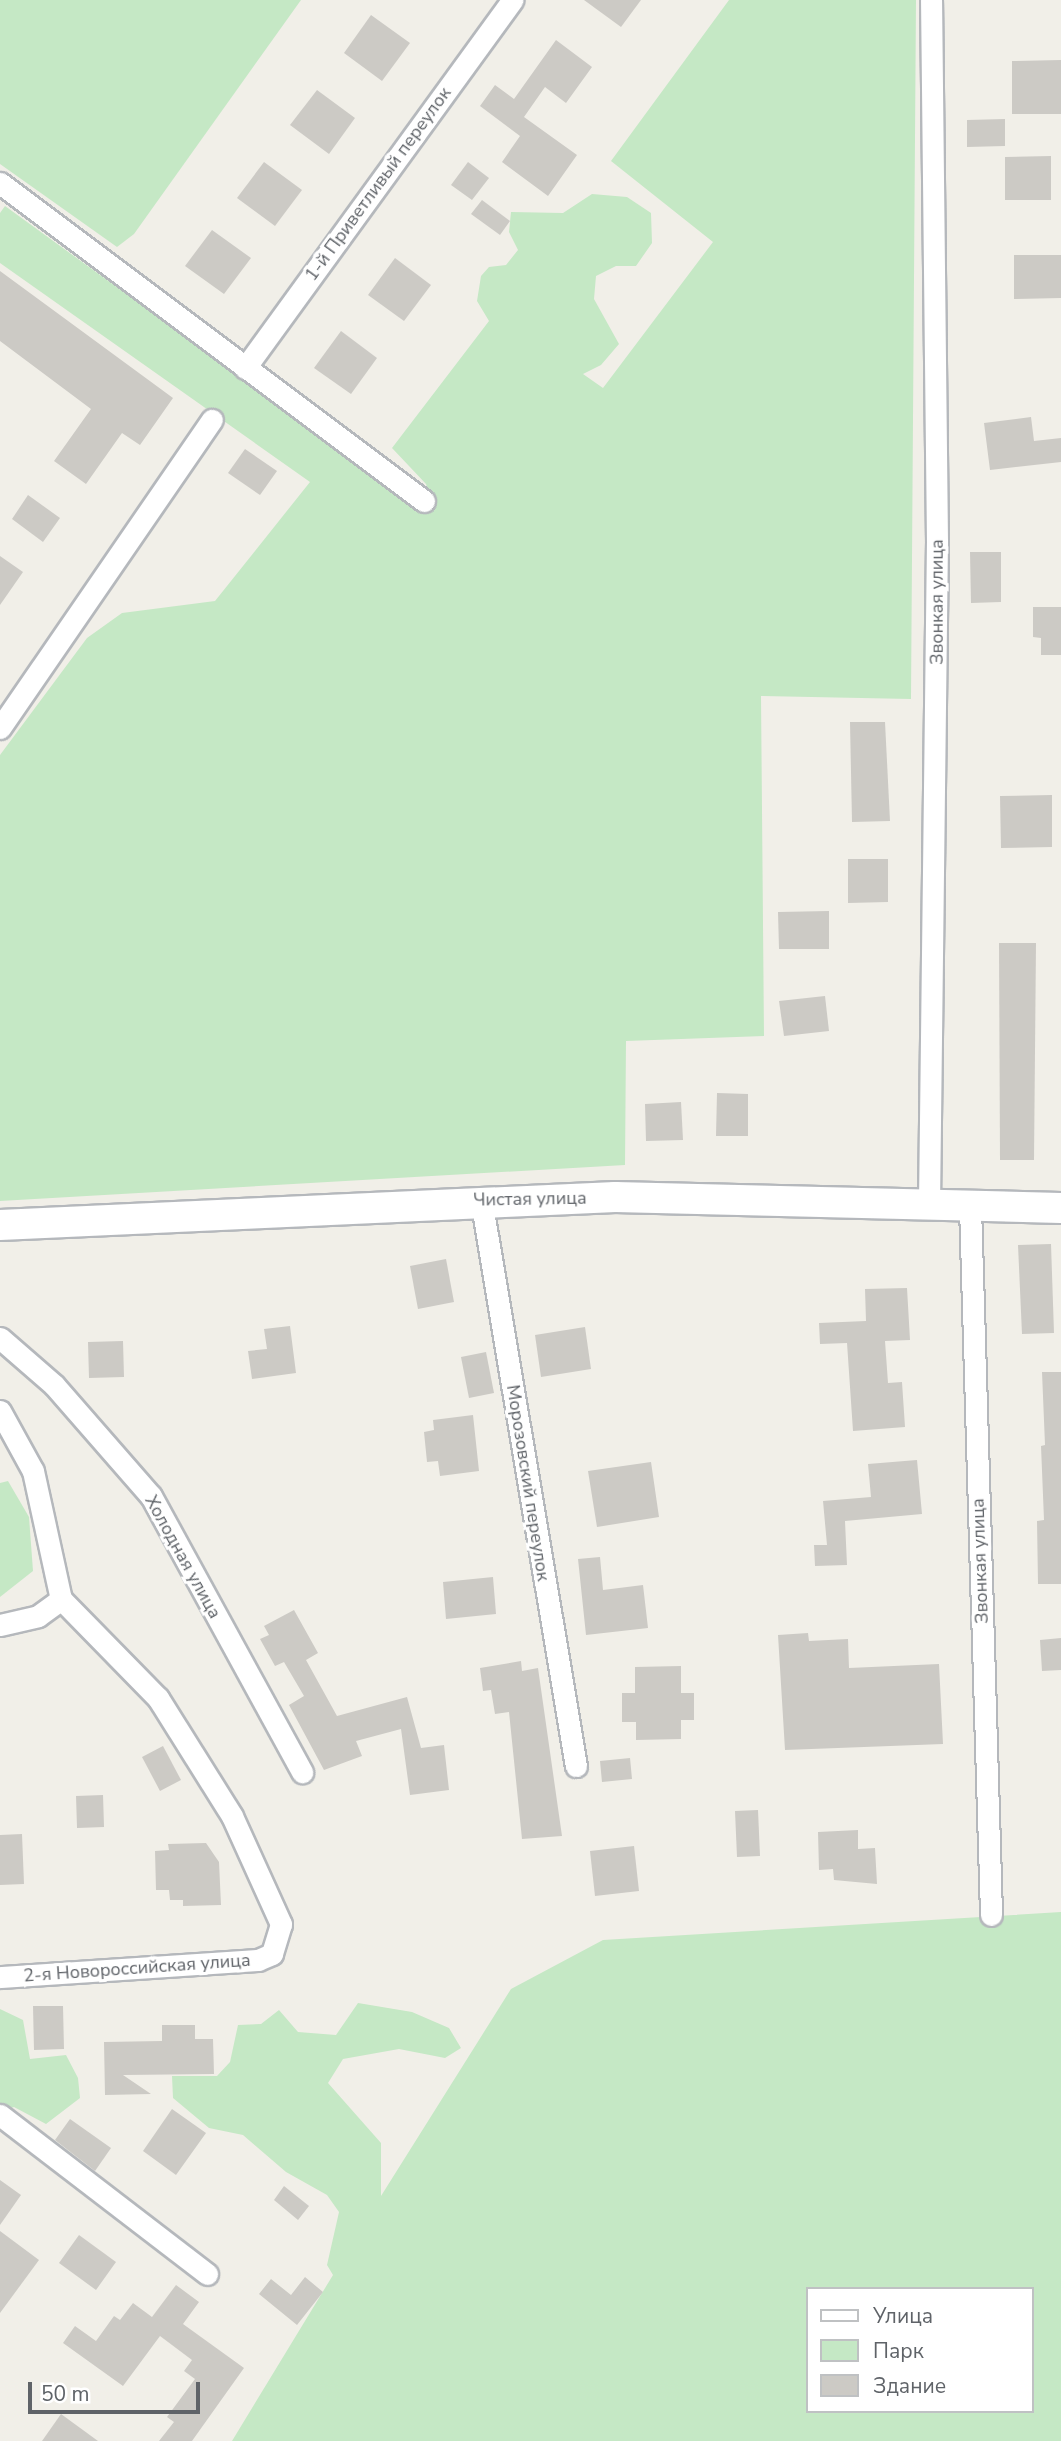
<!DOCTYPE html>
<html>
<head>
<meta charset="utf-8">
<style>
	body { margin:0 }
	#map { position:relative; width:1061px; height:2441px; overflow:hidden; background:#f1efe8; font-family:"Nunito Sans",sans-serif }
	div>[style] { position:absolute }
	.green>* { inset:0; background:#c5e8c5 }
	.building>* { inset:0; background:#cccac5 }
	.roads { filter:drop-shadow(2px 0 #b5b8bc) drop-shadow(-2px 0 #b5b8bc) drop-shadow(0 2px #b5b8bc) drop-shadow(0 -2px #b5b8bc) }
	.street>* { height:21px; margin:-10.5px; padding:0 10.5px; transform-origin:10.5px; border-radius:10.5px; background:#fff }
	.secondary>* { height:30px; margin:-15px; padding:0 15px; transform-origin:15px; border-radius:15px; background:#fff }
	span { translate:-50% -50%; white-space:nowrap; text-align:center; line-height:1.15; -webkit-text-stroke:6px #fff; paint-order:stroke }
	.street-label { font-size:18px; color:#5f6368 }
	.legend { position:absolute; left:806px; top:2287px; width:228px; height:126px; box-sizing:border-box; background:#fff; border:2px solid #bfc1c3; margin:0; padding:9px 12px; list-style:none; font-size:21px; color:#5f6368 }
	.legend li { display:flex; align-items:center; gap:14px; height:35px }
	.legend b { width:35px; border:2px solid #bfc1c3 }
	.scale { position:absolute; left:28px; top:2382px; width:172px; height:32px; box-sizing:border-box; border:4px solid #5f6368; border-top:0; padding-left:9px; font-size:21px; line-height:24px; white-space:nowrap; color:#5f6368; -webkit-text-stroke:5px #fff; paint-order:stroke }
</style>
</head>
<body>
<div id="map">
	<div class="green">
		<i style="clip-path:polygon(0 0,301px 0,134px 234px,117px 247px,0 164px)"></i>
		<i style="clip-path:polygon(729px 0,916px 0,911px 699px,761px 696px,764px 1036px,626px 1041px,625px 1165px,0 1201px,0 755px,87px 638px,122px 613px,215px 601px,310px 482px,0 263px,0 213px,5px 206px,424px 510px,435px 509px,426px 484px,392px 448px,489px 321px,477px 301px,481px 276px,489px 267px,506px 265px,518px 250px,509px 232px,511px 212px,563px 213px,592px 194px,627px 197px,651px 213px,652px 243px,636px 266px,616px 266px,596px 276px,594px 299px,619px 344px,601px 365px,583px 374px,603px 388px,713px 242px,611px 161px)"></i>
		<i style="clip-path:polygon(8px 1481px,29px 1517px,33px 1571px,0 1597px,0 1483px)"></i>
		<i style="clip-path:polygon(evenodd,1061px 1912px,1061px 2441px,232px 2441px,333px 2275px,327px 2265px,339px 2212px,327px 2195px,286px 2172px,243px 2135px,209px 2128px,173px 2098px,172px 2076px,217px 2076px,230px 2062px,238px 2025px,261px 2024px,279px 2010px,298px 2032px,336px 2035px,358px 2003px,412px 2012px,449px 2028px,461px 2048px,445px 2058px,399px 2049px,343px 2059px,328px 2083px,381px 2143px,381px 2196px,511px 1989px,603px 1940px,1061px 1912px,807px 2289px,1031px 2289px,1031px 2411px,807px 2411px,807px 2289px)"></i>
		<i style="clip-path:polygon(0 2009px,23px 2020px,30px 2059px,66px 2055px,78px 2078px,80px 2098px,46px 2124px,14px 2107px,0 2112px)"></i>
	</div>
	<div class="building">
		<i style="clip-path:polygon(584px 0,641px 0,621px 27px)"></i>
		<i style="clip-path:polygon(371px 15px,410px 43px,382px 81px,344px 53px)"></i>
		<i style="clip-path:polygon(556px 40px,592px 67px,566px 103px,545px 87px,524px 117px,577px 155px,548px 196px,502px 162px,520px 136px,480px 106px,495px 85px,514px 99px)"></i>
		<i style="clip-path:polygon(1061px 60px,1061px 114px,1012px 114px,1012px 61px)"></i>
		<i style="clip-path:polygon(317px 90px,355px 118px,329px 154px,290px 125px)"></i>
		<i style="clip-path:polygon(1005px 119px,1005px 146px,967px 147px,967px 120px)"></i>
		<i style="clip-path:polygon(1051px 156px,1051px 200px,1005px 200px,1005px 157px)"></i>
		<i style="clip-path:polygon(264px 162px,302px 190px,275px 226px,237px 198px)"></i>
		<i style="clip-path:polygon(468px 162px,489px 178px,472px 200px,451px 185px)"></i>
		<i style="clip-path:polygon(482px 200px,510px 221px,500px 235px,471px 214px)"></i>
		<i style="clip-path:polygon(212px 230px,251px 258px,224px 294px,185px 266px)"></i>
		<i style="clip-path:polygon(1014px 255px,1061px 255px,1061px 298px,1014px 299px)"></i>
		<i style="clip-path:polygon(395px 258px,431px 285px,404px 321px,368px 295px)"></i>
		<i style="clip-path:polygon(0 271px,173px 398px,140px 445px,122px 433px,86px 484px,54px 461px,91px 409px,0 341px)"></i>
		<i style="clip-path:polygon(341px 331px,377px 358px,351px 394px,314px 368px)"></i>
		<i style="clip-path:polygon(1031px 417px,1034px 441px,1061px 438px,1061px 462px,990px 470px,984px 423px)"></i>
		<i style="clip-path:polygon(245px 449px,277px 471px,260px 495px,228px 473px)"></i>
		<i style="clip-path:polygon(28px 495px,60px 518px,43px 542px,12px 519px)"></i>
		<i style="clip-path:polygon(970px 552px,1001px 552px,1001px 602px,971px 603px)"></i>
		<i style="clip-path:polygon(0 556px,23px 572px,0 605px)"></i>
		<i style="clip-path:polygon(1033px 607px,1061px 607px,1061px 655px,1041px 655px,1041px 638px,1033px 637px)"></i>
		<i style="clip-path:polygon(850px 722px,885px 722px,890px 821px,852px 822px)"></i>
		<i style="clip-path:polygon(1052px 795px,1052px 847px,1001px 848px,1000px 796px)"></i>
		<i style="clip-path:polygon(848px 859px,888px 859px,888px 902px,848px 903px)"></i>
		<i style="clip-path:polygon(829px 911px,829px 949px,779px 949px,778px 912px)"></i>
		<i style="clip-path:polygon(999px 943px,1036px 943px,1034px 1160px,1000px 1160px)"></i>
		<i style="clip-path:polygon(825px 996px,829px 1031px,784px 1036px,779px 1001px)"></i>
		<i style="clip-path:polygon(717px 1093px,748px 1094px,748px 1136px,716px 1136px)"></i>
		<i style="clip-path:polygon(681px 1102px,683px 1140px,646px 1141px,645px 1104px)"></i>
		<i style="clip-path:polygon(1051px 1244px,1054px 1333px,1022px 1334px,1018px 1245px)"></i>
		<i style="clip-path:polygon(446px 1259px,454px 1302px,418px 1309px,410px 1266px)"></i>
		<i style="clip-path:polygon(907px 1288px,910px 1340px,885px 1341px,888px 1383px,902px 1382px,905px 1427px,853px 1431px,847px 1343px,820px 1344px,819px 1323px,866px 1321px,865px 1289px)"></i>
		<i style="clip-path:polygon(290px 1326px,296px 1373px,252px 1379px,248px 1351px,267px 1349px,264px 1329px)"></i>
		<i style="clip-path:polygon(585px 1327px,591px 1369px,541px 1377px,535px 1335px)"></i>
		<i style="clip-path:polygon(123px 1341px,124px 1377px,89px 1378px,88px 1342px)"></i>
		<i style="clip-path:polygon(486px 1352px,494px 1393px,469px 1398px,461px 1357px)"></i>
		<i style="clip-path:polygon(1042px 1372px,1061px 1372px,1061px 1584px,1038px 1584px,1037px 1521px,1044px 1520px,1041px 1446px,1045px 1445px)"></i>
		<i style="clip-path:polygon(473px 1415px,479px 1471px,440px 1476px,438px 1461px,427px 1462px,424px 1432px,434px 1430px,433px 1420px)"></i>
		<i style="clip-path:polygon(917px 1460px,922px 1514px,845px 1521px,847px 1565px,815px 1566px,814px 1545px,827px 1545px,823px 1501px,871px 1497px,868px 1464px)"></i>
		<i style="clip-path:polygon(651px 1462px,659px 1517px,597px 1527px,588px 1471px)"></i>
		<i style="clip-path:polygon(600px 1557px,603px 1590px,643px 1585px,648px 1628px,586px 1635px,578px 1559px)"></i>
		<i style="clip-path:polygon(493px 1577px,496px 1614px,446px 1619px,443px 1582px)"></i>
		<i style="clip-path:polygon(294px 1610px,318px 1653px,306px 1660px,337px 1716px,407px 1697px,421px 1748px,444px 1745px,449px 1790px,410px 1795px,401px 1729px,356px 1741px,362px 1756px,324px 1770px,289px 1705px,304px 1696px,284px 1662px,275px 1666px,260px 1639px,269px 1635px,264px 1626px)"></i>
		<i style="clip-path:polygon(808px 1633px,809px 1641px,848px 1639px,849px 1668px,939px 1664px,943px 1744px,785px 1750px,778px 1635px)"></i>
		<i style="clip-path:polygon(1061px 1638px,1061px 1670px,1042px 1671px,1040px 1640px)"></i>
		<i style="clip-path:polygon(521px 1661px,522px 1671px,538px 1668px,562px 1836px,522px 1839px,509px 1712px,495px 1714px,491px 1690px,483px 1691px,480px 1668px)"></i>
		<i style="clip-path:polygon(681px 1666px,681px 1693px,694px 1693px,694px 1720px,681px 1720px,681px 1739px,636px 1740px,636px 1722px,622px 1722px,622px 1693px,635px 1693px,635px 1667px)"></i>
		<i style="clip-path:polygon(163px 1746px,181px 1780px,160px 1791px,142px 1757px)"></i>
		<i style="clip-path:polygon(630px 1758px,632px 1779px,602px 1782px,600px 1761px)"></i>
		<i style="clip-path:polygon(103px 1795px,104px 1827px,77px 1828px,76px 1796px)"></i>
		<i style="clip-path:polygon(758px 1810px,760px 1856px,737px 1857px,735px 1811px)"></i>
		<i style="clip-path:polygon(858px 1830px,858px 1849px,875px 1848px,877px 1884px,834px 1880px,833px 1869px,819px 1870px,818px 1832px)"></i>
		<i style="clip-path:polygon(22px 1834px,24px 1884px,0 1885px,0 1835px)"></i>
		<i style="clip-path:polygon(206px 1843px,219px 1862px,221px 1905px,183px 1906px,183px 1900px,170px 1900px,169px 1890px,156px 1890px,155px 1851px,169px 1850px,168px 1844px)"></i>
		<i style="clip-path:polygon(634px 1846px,639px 1891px,595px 1896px,590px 1851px)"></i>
		<i style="clip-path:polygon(33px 2006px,63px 2006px,64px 2049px,34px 2050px)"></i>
		<i style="clip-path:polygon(162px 2025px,195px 2025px,195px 2039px,213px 2039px,214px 2074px,123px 2075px,151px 2094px,105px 2095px,104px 2042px,162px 2041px)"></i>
		<i style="clip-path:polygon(172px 2109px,206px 2133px,176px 2175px,143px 2151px)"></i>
		<i style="clip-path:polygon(70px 2119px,111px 2148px,95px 2171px,55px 2140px)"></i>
		<i style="clip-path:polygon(0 2180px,21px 2195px,0 2225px)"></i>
		<i style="clip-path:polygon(284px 2186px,309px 2206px,298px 2220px,274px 2200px)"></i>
		<i style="clip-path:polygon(0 2231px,39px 2260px,0 2313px)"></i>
		<i style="clip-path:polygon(79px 2235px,116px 2262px,96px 2290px,59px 2263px)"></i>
		<i style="clip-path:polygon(305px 2277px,323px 2292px,297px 2325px,259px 2294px,271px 2279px,291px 2295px)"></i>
		<i style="clip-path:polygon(176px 2285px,199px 2302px,183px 2324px,244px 2368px,192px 2441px,159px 2441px,174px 2422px,167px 2417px,195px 2379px,184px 2371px,192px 2360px,160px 2336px,123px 2386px,63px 2343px,75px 2326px,96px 2341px,114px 2316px,120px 2320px,133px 2303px,152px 2317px)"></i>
		<i style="clip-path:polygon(61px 2414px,98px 2441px,42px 2441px)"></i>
	</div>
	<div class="roads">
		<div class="street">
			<i style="left:0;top:183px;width:530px;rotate:36.87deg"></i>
			<i style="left:245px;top:368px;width:455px;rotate:-54deg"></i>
			<i style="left:0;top:728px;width:374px;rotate:-55.5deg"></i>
			<i style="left:481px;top:1199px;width:575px;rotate:80.49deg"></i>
			<i style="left:929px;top:1204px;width:662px;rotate:-89.31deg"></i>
			<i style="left:937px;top:542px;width:542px;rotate:-90.63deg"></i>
			<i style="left:970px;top:1206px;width:709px;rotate:88.3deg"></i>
			<i style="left:0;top:1338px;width:72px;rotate:41deg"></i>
			<i style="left:54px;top:1385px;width:147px;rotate:48.9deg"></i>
			<i style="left:151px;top:1496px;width:315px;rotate:61.3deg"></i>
			<i style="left:0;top:1411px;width:68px;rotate:61.2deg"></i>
			<i style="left:33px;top:1471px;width:131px;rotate:77.7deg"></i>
			<i style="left:61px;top:1599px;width:139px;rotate:45.6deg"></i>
			<i style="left:158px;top:1698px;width:139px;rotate:57.9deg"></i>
			<i style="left:232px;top:1816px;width:119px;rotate:65.6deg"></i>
			<i style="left:281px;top:1924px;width:31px;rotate:107deg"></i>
			<i style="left:272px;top:1954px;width:15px;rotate:157deg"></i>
			<i style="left:258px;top:1960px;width:259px;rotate:176.2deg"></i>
			<i style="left:0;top:1625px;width:39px;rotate:-13deg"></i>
			<i style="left:38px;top:1616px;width:29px;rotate:-36deg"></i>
			<i style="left:0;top:2115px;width:261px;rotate:37.5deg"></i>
		</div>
		<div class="secondary">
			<i style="left:0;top:1225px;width:616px;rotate:-2.61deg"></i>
			<i style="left:615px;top:1197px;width:446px;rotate:1.4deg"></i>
		</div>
	</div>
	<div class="street-label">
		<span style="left:378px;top:184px;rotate:-54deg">1-й Приветливый переулок</span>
		<span style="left:937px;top:602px;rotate:-90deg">Звонкая улица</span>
		<span style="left:530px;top:1199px;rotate:-1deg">Чистая улица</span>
		<span style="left:528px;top:1483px;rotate:81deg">Морозовский переулок</span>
		<span style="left:183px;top:1557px;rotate:61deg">Холодная улица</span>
		<span style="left:980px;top:1561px;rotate:-92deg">Звонкая улица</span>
		<span style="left:137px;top:1968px;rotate:-4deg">2-я Новороссийская улица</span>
	</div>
	<ul class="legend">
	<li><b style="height:9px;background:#fff"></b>Улица</li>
	<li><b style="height:19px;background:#c5e8c5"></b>Парк</li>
	<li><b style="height:19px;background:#cccac5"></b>Здание</li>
	</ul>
	<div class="scale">50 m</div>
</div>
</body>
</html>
